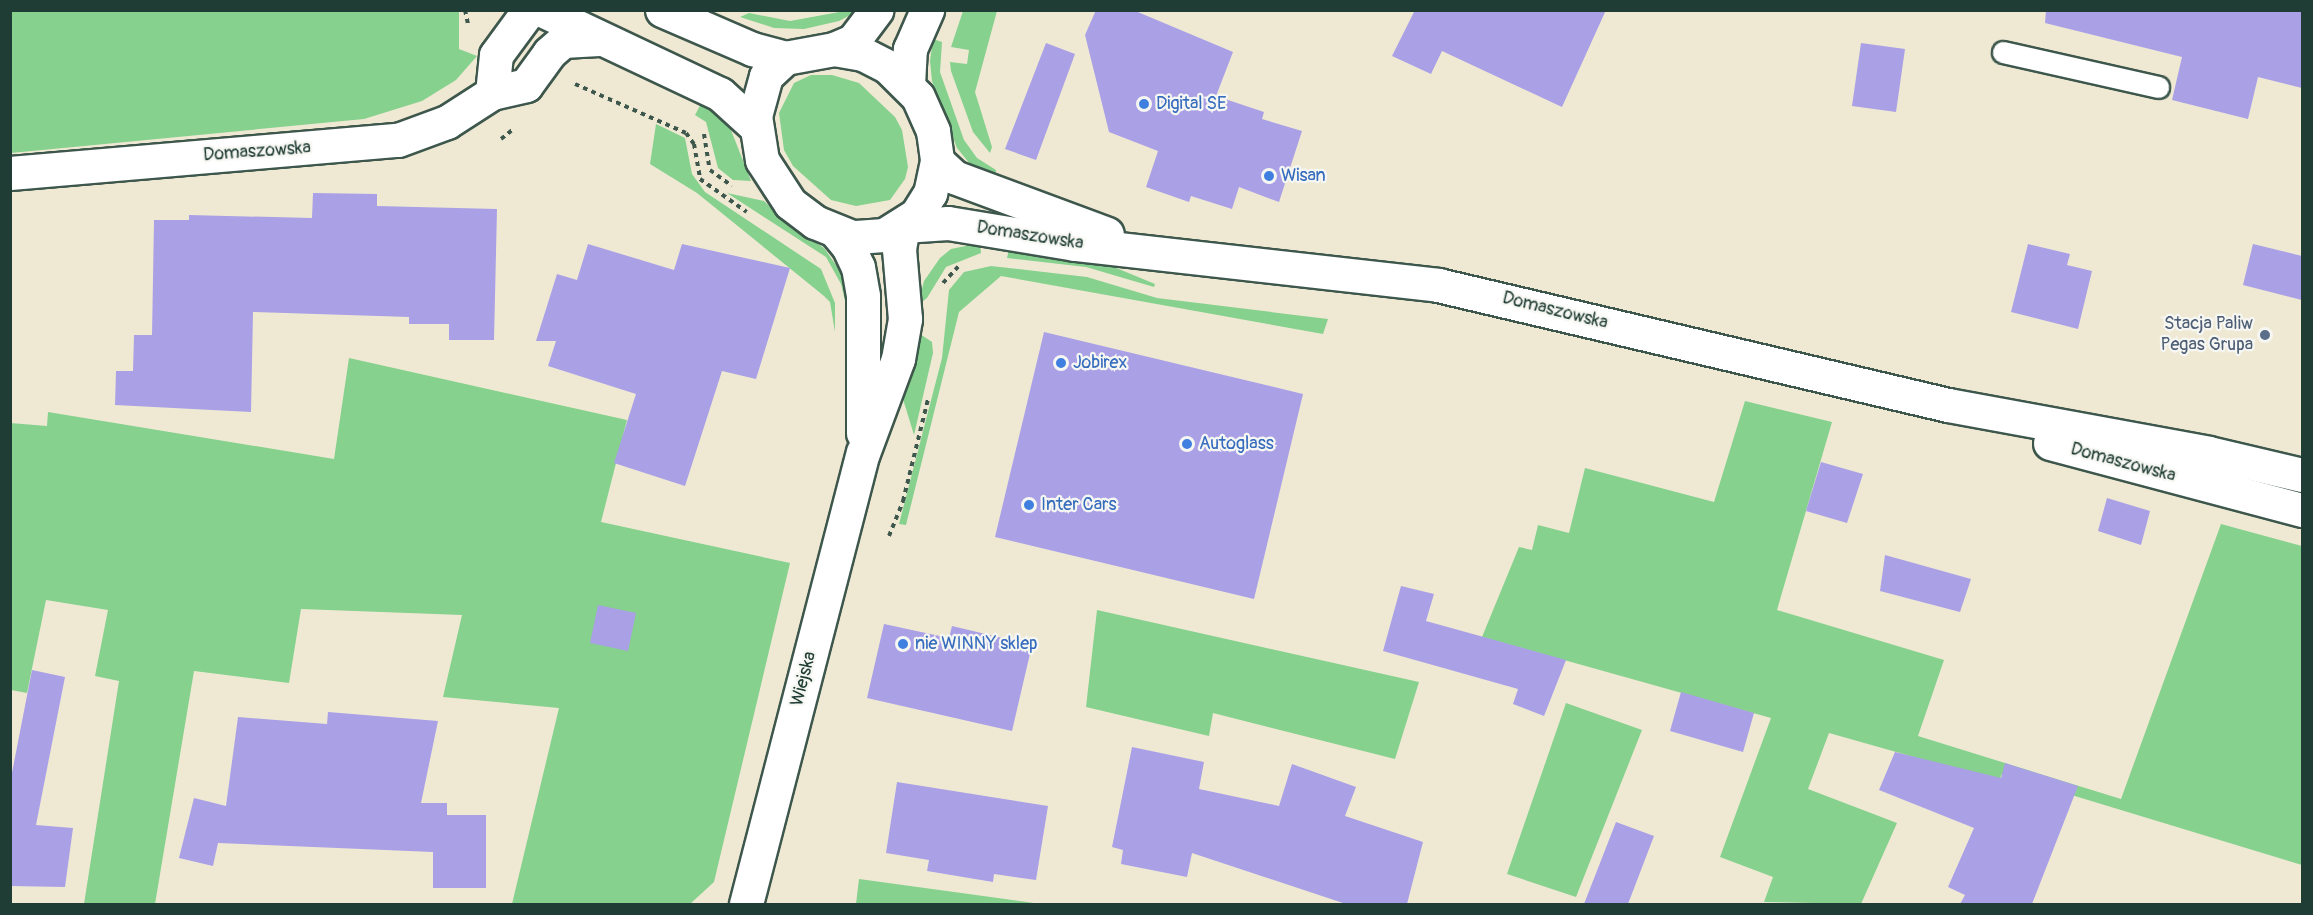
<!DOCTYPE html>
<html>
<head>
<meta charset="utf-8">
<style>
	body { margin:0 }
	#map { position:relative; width:2313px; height:915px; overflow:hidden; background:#efe9d4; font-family:Pangolin,sans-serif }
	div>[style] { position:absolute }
	.green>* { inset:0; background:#86d18e }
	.building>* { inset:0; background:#aaa0e6 }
	.path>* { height:4px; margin-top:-2px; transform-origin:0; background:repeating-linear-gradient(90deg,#3e574c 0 4.5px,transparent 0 9px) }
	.roads { filter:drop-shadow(2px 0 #3e574c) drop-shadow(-2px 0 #3e574c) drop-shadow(0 2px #3e574c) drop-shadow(0 -2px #3e574c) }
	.service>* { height:21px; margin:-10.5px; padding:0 10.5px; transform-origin:10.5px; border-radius:10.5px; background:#fff }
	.minor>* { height:33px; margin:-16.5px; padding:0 16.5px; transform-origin:16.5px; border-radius:16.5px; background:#fff }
	.tertiary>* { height:33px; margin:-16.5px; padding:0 16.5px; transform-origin:16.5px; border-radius:16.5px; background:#fff }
	.dots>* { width:16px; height:16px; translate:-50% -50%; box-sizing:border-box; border:3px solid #f6f6f2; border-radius:50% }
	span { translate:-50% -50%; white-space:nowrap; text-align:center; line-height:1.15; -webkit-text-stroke:4.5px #f6f6f2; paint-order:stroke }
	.shop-label { font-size:18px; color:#366cbe }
	.left { translate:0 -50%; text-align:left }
	.street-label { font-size:18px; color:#1f3d34 }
	.service-label { font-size:18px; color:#4e5e75 }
	.right { translate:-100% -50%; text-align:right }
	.frame { position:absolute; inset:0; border:12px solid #1f3d34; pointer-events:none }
</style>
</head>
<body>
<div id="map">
	<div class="green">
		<i style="clip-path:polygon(11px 10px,459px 11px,459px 49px,477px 56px,456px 80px,422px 101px,364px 119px,11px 153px)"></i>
		<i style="clip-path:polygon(845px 11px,858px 11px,839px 21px,804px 29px,774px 28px,740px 17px,749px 13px,790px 21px)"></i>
		<i style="clip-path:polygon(963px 11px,997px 11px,975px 92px,992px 147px,990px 153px,973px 132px,951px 71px,950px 62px,967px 64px,969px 50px,951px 47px)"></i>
		<i style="clip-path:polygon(933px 39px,942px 42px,940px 72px,964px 140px,977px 158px,996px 170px,995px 179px,970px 164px,957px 148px,932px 81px,930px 61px)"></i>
		<i style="clip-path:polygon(811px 75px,832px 75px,859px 83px,895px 117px,902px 130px,908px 167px,905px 179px,890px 200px,856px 206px,831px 200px,793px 166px,784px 150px,779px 113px,794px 83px)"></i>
		<i style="clip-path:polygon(703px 100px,729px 125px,751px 181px,733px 180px,718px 168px,706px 122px,695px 115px)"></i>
		<i style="clip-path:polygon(656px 124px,685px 138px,692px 174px,705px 192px,821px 269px,835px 303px,835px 332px,830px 302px,824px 296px,697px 193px,650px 164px)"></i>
		<i style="clip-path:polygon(727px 193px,764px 201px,784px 220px,824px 248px,843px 275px,850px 304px,846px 305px,841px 284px,826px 257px)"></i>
		<i style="clip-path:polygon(980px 243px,981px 253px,946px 267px,927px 298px,918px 305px,924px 281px,940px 258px,951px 249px)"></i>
		<i style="clip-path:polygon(1009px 249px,1102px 262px,1155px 284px,1154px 287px,1086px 267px,1007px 258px)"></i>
		<i style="clip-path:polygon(991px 266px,1087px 277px,1157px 298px,1328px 319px,1323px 334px,1001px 276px,959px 312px,906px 525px,899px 524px,942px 358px,949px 290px,964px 272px)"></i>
		<i style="clip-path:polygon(917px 332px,932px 342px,933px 353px,914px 435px,903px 399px)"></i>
		<i style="clip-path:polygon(349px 358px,627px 420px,601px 522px,790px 563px,714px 882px,690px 904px,512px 904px,559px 708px,443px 697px,462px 615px,301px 609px,289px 683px,194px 671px,155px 904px,84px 904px,119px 681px,95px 676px,108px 610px,46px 600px,27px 693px,11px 690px,10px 423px,47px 426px,48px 412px,334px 459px)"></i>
		<i style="clip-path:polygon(1745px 401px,1832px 422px,1777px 610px,1944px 660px,1918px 736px,2121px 799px,2221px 524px,2302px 546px,2302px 865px,2002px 774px,1999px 781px,1829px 733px,1808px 789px,1897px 823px,1861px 904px,1764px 902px,1773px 877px,1720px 857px,1771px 718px,1482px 637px,1519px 547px,1532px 550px,1538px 525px,1569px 533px,1585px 468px,1714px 502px)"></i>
		<i style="clip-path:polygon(1097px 610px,1419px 682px,1395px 759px,1213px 713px,1209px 736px,1086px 707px)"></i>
		<i style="clip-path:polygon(1566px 703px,1642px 730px,1576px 897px,1507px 874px)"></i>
		<i style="clip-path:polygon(859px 879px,1041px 904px,856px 904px)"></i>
	</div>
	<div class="building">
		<i style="clip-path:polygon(1096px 10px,1133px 10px,1233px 52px,1216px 96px,1264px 112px,1262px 119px,1302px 131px,1279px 202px,1239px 187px,1232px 209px,1191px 196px,1189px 202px,1146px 187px,1158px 151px,1109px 132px,1085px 35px)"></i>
		<i style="clip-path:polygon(1415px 10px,1606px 10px,1562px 107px,1442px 51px,1431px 74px,1392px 56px)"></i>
		<i style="clip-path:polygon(2046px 10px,2302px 10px,2302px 88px,2258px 77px,2248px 119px,2172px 100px,2182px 57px,2045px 23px)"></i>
		<i style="clip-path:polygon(1046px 43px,1075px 54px,1036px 160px,1005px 149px)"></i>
		<i style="clip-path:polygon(1861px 43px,1905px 49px,1896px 112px,1852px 106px)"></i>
		<i style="clip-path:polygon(313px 193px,377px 194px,377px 206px,497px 209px,494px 340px,449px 340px,449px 324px,409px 324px,409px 317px,253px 312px,251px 412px,115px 405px,116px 371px,133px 371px,134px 335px,152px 335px,154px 220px,189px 220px,189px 215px,312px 218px)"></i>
		<i style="clip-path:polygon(588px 244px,674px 270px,682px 244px,790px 268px,756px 379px,722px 371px,685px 486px,614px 463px,636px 394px,548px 366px,556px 341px,536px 341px,557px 274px,577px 280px)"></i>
		<i style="clip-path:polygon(2028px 244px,2070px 254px,2067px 265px,2092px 271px,2078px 329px,2011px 312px)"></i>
		<i style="clip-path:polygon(2253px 244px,2302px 256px,2302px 300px,2243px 285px)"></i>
		<i style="clip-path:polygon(1044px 332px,1303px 394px,1254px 599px,995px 537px)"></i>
		<i style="clip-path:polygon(1821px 462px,1863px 474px,1847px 523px,1806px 511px)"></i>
		<i style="clip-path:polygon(2107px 498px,2150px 511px,2141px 545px,2098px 531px)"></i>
		<i style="clip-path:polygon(1885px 555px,1971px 579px,1960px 612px,1880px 591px)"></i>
		<i style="clip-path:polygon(1401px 586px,1434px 594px,1426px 621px,1566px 660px,1544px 716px,1513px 704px,1518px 689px,1383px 651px)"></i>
		<i style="clip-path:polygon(598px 605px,636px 613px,628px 651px,590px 643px)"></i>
		<i style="clip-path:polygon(884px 624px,949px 638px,952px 626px,1032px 645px,1012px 731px,867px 698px)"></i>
		<i style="clip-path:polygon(32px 670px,65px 677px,36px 825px,73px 828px,65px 887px,10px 886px,10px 783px)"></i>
		<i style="clip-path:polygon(1681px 692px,1754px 713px,1743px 752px,1670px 731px)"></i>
		<i style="clip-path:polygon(328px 712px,438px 721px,421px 803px,447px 803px,447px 815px,486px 815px,486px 888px,433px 888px,433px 852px,218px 843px,213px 866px,179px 858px,194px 798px,226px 806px,238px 717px,327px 724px)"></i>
		<i style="clip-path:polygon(1132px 747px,1204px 762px,1199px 789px,1279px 806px,1292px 764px,1356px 787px,1345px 816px,1423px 842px,1407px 904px,1346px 904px,1192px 853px,1187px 877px,1121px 864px,1123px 850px,1112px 847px)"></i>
		<i style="clip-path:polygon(1895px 752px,2001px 778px,2005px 763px,2078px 786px,2032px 904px,1960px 904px,1965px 895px,1948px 887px,1974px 828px,1879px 790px)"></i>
		<i style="clip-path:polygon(897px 782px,1048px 806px,1036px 880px,994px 874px,993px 882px,927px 871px,929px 860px,886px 853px)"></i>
		<i style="clip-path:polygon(1616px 822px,1654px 836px,1628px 904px,1584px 904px)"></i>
	</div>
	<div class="path">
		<i style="left:465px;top:10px;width:14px;rotate:78deg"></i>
		<i style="left:575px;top:84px;width:121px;rotate:23.8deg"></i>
		<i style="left:686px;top:133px;width:14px;rotate:54deg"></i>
		<i style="left:694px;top:144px;width:36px;rotate:80deg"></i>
		<i style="left:700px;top:179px;width:57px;rotate:35.1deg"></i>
		<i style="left:704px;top:134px;width:36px;rotate:81deg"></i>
		<i style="left:710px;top:170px;width:27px;rotate:36deg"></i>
		<i style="left:501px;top:139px;width:14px;rotate:-39deg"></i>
		<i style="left:943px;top:283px;width:25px;rotate:-47deg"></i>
		<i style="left:889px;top:536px;width:38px;rotate:-68deg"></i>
		<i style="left:903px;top:501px;width:105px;rotate:-76.2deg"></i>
	</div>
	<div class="roads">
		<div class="service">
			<i style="left:2003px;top:52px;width:159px;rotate:12.7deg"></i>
		</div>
		<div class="minor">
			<i style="left:834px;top:49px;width:21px;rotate:-23deg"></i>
			<i style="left:853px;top:41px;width:39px;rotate:-53deg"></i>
			<i style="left:908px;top:85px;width:36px;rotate:-87deg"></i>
			<i style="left:910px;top:49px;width:43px;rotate:-66.4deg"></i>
			<i style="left:492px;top:93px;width:38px;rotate:-84deg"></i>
			<i style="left:496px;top:55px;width:56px;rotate:-53.7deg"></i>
			<i style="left:10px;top:173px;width:389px;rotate:-4.9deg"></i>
			<i style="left:398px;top:140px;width:52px;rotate:-20.2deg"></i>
			<i style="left:447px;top:122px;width:54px;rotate:-32.8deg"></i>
			<i style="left:492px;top:93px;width:35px;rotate:-13deg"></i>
			<i style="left:526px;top:85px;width:39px;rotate:-54deg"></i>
			<i style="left:549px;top:53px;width:18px;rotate:-41deg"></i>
			<i style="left:563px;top:41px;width:36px;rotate:-3deg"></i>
			<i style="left:837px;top:233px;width:17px;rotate:50deg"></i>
			<i style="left:848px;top:246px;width:23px;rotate:65deg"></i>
			<i style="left:858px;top:267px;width:29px;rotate:80deg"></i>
			<i style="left:863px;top:296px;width:137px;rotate:90deg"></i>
			<i style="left:746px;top:904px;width:466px;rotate:-75.5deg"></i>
			<i style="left:863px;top:453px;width:100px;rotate:-69.6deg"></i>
			<i style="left:898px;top:359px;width:41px;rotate:-80.1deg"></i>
			<i style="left:905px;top:319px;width:70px;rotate:-94.9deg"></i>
			<i style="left:899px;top:249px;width:23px;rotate:-80deg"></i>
		</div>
		<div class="tertiary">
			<i style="left:542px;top:10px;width:197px;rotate:25.3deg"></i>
			<i style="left:720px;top:94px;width:46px;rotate:42.4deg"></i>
			<i style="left:662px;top:10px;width:98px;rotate:23.4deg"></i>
			<i style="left:752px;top:49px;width:34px;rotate:15deg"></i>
			<i style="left:834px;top:49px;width:29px;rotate:10deg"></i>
			<i style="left:863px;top:54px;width:28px;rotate:27deg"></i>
			<i style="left:888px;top:67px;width:42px;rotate:45deg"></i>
			<i style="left:918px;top:97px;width:37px;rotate:66deg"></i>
			<i style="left:933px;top:131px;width:30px;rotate:82deg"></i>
			<i style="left:937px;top:161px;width:33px;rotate:102deg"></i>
			<i style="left:930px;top:193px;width:26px;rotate:122deg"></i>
			<i style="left:916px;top:215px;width:38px;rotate:148deg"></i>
			<i style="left:884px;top:235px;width:32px;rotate:176deg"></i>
			<i style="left:852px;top:237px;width:40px;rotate:-158deg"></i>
			<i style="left:815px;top:222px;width:31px;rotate:-143deg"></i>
			<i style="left:790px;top:203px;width:51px;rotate:-123.1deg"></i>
			<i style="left:762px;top:160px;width:45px;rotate:-99deg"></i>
			<i style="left:755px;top:116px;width:41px;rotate:-74.6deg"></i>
			<i style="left:766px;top:76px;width:26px;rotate:-43deg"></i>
			<i style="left:785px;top:58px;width:50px;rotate:-10.4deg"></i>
			<i style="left:937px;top:161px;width:23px;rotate:43deg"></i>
			<i style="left:954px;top:177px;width:163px;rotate:20.4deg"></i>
			<i style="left:903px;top:226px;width:45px;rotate:-3.8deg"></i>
			<i style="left:948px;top:223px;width:129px;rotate:9.4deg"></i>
			<i style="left:1075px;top:244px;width:365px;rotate:6.4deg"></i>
			<i style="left:1438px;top:285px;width:524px;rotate:13.24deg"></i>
			<i style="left:1948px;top:405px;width:265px;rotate:10.4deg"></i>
			<i style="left:2209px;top:453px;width:96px;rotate:13.3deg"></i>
			<i style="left:2050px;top:443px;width:261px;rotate:14.9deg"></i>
		</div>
	</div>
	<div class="dots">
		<i style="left:1144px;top:104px;background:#3f7fe0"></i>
		<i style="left:1269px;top:176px;background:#3f7fe0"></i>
		<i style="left:2265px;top:335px;background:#5c6f8a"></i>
		<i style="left:1061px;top:363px;background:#3f7fe0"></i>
		<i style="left:1187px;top:444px;background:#3f7fe0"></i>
		<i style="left:1029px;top:505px;background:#3f7fe0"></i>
		<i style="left:903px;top:644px;background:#3f7fe0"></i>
	</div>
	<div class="shop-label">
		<span class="left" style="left:1156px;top:104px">Digital SE</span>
		<span class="left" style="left:1281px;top:176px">Wisan</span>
		<span class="left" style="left:1073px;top:363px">Jobirex</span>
		<span class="left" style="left:1199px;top:444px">Autoglass</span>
		<span class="left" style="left:1041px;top:505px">Inter Cars</span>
		<span class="left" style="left:915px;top:644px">nie WINNY sklep</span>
	</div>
	<div class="street-label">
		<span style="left:257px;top:152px;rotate:-4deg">Domaszowska</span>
		<span style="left:1030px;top:236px;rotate:9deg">Domaszowska</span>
		<span style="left:1555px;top:311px;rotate:14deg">Domaszowska</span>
		<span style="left:2123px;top:463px;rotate:15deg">Domaszowska</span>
		<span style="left:804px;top:679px;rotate:-76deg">Wiejska</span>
	</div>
	<div class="service-label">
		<span class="right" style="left:2253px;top:335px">Stacja Paliw<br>Pegas Grupa</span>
	</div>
	<div class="frame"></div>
</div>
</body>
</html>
